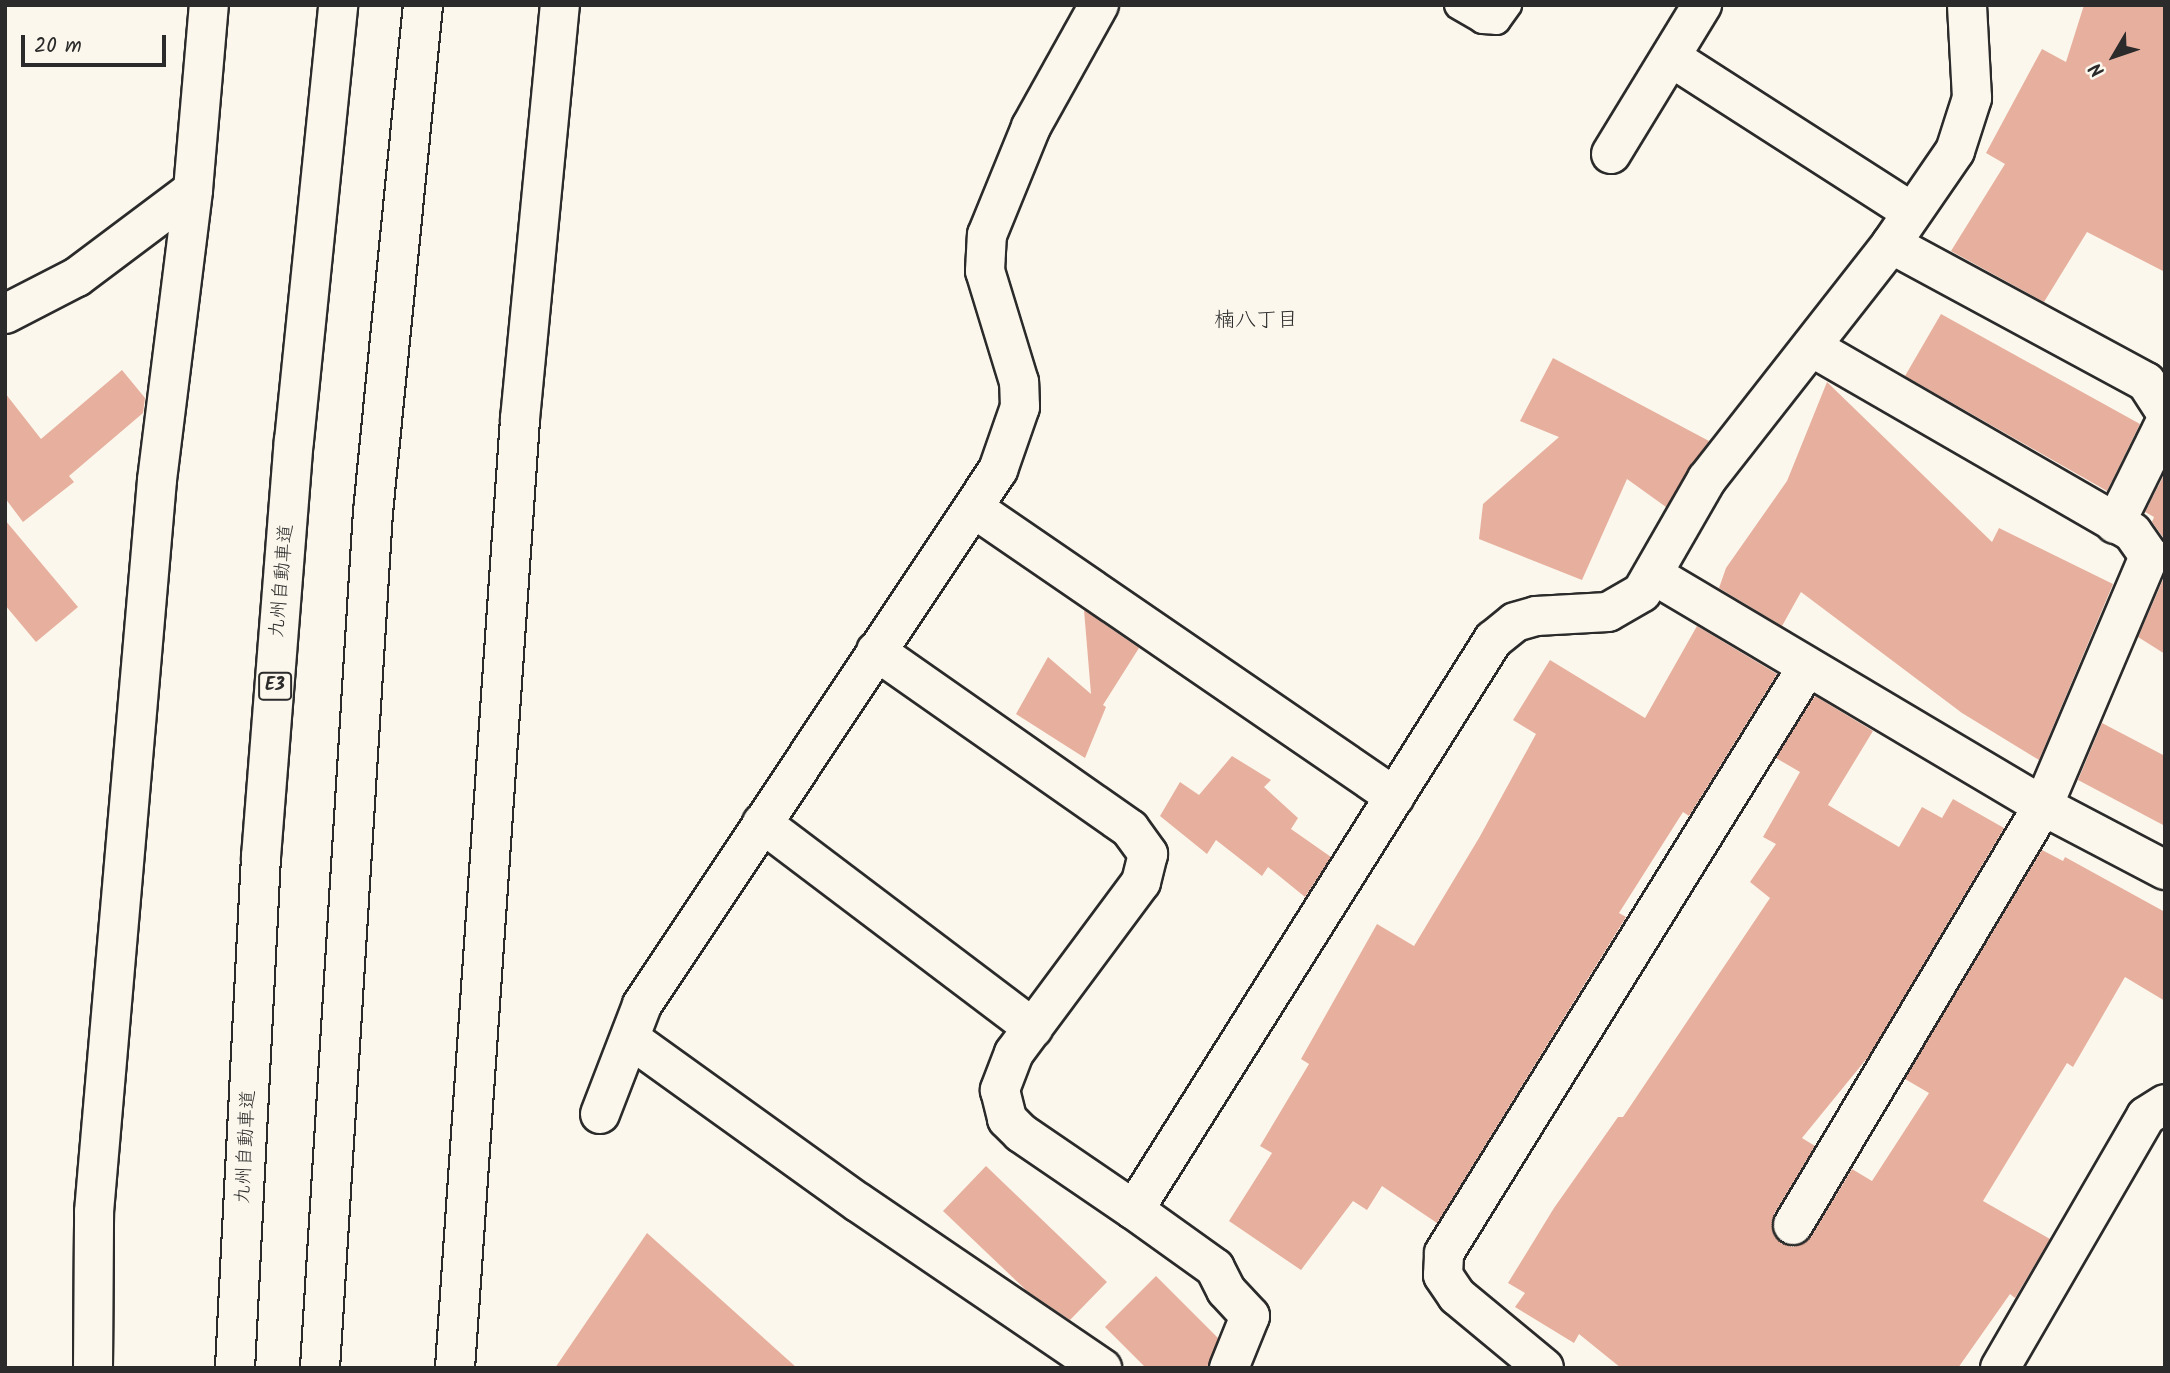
<!DOCTYPE html>
<html>
<head>
<meta charset="utf-8">
<style>
	body { margin:0 }
	#map { position:relative; width:2170px; height:1373px; overflow:hidden; background:#fbf7ec; font-family:Kalam,"Klee One",sans-serif }
	div>[style] { position:absolute }
	.building>* { inset:0; background:#e7b09e }
	.roads { filter:drop-shadow(2px 0 #2b2b2b) drop-shadow(-2px 0 #2b2b2b) drop-shadow(0 2px #2b2b2b) drop-shadow(0 -2px #2b2b2b) }
	.lane>* { height:28px; margin:-14px; padding:0 14px; transform-origin:14px; border-radius:14px; background:#fbf7ec }
	.street>* { height:38px; margin:-19px; padding:0 19px; transform-origin:19px; border-radius:19px; background:#fbf7ec }
	.highway>* { height:38px; margin:-19px; padding:0 19px; transform-origin:19px; border-radius:19px; background:#fbf7ec }
	span { translate:-50% -50%; white-space:nowrap; text-align:center; line-height:1.15; -webkit-text-stroke:7px #fbf7ec; paint-order:stroke }
	.shield-label span { padding:2px 5px; background:#fbf7ec; border:2px solid; border-radius:5px; -webkit-text-stroke-width:0 }
	.shield-label { font-size:18px; color:#2b2b2b; font-weight:700 }
	.street-label { font-size:19px; color:#2b2b2b }
	.neighbourhood-label { font-size:21px; color:#2b2b2b }
	.frame { position:absolute; inset:0; border:7px solid #2b2b2b; pointer-events:none }
	.north { position:absolute; left:2079px; top:21px; width:70px; height:70px; -webkit-text-stroke:5px #fbf7ec; paint-order:stroke; rotate:231deg; font-size:19px; font-weight:700; line-height:28px; text-align:center; color:#2b2b2b }
	.north::after { content:''; display:block; margin:auto; width:24px; height:32px; background:#2b2b2b; clip-path:polygon(50% 0,100% 100%,50% 72%,0 100%) }
	.scale { position:absolute; left:21px; top:35px; width:145px; height:32px; box-sizing:border-box; border:4px solid #2b2b2b; border-top:0; padding-left:9px; font-size:21px; line-height:24px; white-space:nowrap; color:#2b2b2b; -webkit-text-stroke:5px #fbf7ec; paint-order:stroke }
</style>
</head>
<body>
<div id="map">
	<div class="building">
		<i style="clip-path:polygon(2084px 5px,2165px 5px,2165px 272px,2087px 232px,2044px 302px,1951px 251px,2005px 164px,1986px 153px,2042px 49px,2066px 62px)"></i>
		<i style="clip-path:polygon(1941px 314px,2140px 424px,2107px 491px,1905px 376px)"></i>
		<i style="clip-path:polygon(1553px 358px,1709px 441px,1666px 507px,1627px 479px,1582px 580px,1479px 539px,1483px 504px,1559px 437px,1520px 421px)"></i>
		<i style="clip-path:polygon(122px 370px,145px 398px,143px 413px,69px 476px,74px 482px,23px 522px,5px 498px,5px 393px,41px 439px)"></i>
		<i style="clip-path:polygon(1827px 382px,1992px 542px,1999px 528px,2113px 584px,2039px 760px,1962px 713px,1801px 592px,1782px 626px,1719px 588px,1726px 568px,1787px 481px)"></i>
		<i style="clip-path:polygon(2165px 473px,2165px 540px,2152px 522px,2154px 517px,2145px 512px)"></i>
		<i style="clip-path:polygon(5px 520px,78px 607px,36px 642px,5px 605px)"></i>
		<i style="clip-path:polygon(2165px 575px,2165px 654px,2138px 637px)"></i>
		<i style="clip-path:polygon(1084px 610px,1139px 648px,1103px 705px,1106px 707px,1085px 758px,1016px 714px,1048px 657px,1091px 694px)"></i>
		<i style="clip-path:polygon(1697px 626px,1777px 674px,1689px 816px,1683px 812px,1619px 913px,1626px 917px,1437px 1223px,1382px 1186px,1367px 1210px,1353px 1201px,1301px 1270px,1229px 1221px,1272px 1153px,1260px 1146px,1309px 1064px,1301px 1059px,1377px 924px,1414px 946px,1479px 838px,1536px 734px,1513px 720px,1550px 660px,1645px 718px)"></i>
		<i style="clip-path:polygon(1815px 696px,1873px 731px,1828px 805px,1899px 847px,1922px 807px,1942px 818px,1953px 799px,2004px 828px,1868px 1057px,1802px 1138px,1815px 1146px,1774px 1214px,1774px 1235px,1781px 1243px,1793px 1247px,1811px 1237px,1852px 1169px,1872px 1181px,1929px 1093px,1905px 1079px,2042px 850px,2063px 861px,2065px 857px,2165px 912px,2165px 1001px,2125px 977px,2073px 1067px,2067px 1063px,1983px 1201px,2050px 1239px,2015px 1298px,2010px 1294px,1958px 1368px,1621px 1368px,1579px 1334px,1574px 1343px,1515px 1307px,1525px 1293px,1508px 1283px,1554px 1208px,1618px 1117px,1623px 1117px,1770px 898px,1750px 882px,1776px 844px,1763px 837px,1800px 772px,1776px 758px)"></i>
		<i style="clip-path:polygon(2102px 723px,2165px 756px,2165px 826px,2078px 780px)"></i>
		<i style="clip-path:polygon(1232px 756px,1271px 780px,1264px 787px,1298px 818px,1291px 829px,1331px 857px,1305px 897px,1268px 867px,1262px 876px,1216px 840px,1207px 854px,1160px 816px,1180px 782px,1199px 795px)"></i>
		<i style="clip-path:polygon(986px 1166px,1107px 1282px,1070px 1320px,1027px 1291px,943px 1211px)"></i>
		<i style="clip-path:polygon(647px 1233px,797px 1368px,555px 1368px)"></i>
		<i style="clip-path:polygon(1156px 1276px,1218px 1338px,1208px 1368px,1146px 1368px,1105px 1327px)"></i>
	</div>
	<div class="roads">
		<div class="lane">
			<i style="left:1459px;top:5px;width:28px;rotate:30deg"></i>
			<i style="left:1483px;top:19px;width:13px;rotate:4deg"></i>
			<i style="left:1496px;top:20px;width:19px;rotate:-54deg"></i>
		</div>
		<div class="street">
			<i style="left:1672px;top:58px;width:285px;rotate:32.7deg"></i>
			<i style="left:1611px;top:154px;width:175px;rotate:-58.6deg"></i>
			<i style="left:1891px;top:244px;width:290px;rotate:28.4deg"></i>
			<i style="left:2146px;top:382px;width:35px;rotate:57deg"></i>
			<i style="left:5px;top:314px;width:81px;rotate:-27.2deg"></i>
			<i style="left:77px;top:277px;width:145px;rotate:-36.9deg"></i>
			<i style="left:975px;top:509px;width:509px;rotate:34.44deg"></i>
			<i style="left:2115px;top:524px;width:113px;rotate:-63.7deg"></i>
			<i style="left:1654px;top:575px;width:452px;rotate:30.7deg"></i>
			<i style="left:2043px;top:806px;width:138px;rotate:27.7deg"></i>
			<i style="left:876px;top:651px;width:310px;rotate:35deg"></i>
			<i style="left:1130px;top:829px;width:31px;rotate:54deg"></i>
			<i style="left:1148px;top:854px;width:29px;rotate:104deg"></i>
			<i style="left:1141px;top:882px;width:213px;rotate:126.6deg"></i>
			<i style="left:1014px;top:1053px;width:40px;rotate:111deg"></i>
			<i style="left:1000px;top:1090px;width:30px;rotate:76deg"></i>
			<i style="left:1007px;top:1119px;width:20px;rotate:45deg"></i>
			<i style="left:1021px;top:1133px;width:137px;rotate:34.3deg"></i>
			<i style="left:762px;top:823px;width:340px;rotate:37.1deg"></i>
			<i style="left:632px;top:1040px;width:279px;rotate:35.7deg"></i>
			<i style="left:859px;top:1203px;width:294px;rotate:34.2deg"></i>
			<i style="left:600px;top:1114px;width:117px;rotate:-68.9deg"></i>
			<i style="left:642px;top:1005px;width:643px;rotate:-56.36deg"></i>
			<i style="left:998px;top:470px;width:67px;rotate:-70.8deg"></i>
			<i style="left:1020px;top:407px;width:25px;rotate:-92deg"></i>
			<i style="left:1019px;top:382px;width:116px;rotate:-107deg"></i>
			<i style="left:985px;top:271px;width:36px;rotate:-87deg"></i>
			<i style="left:987px;top:235px;width:117px;rotate:-67.8deg"></i>
			<i style="left:1031px;top:127px;width:140px;rotate:-60.9deg"></i>
			<i style="left:1793px;top:1225px;width:488px;rotate:-59.2deg"></i>
			<i style="left:2043px;top:806px;width:272px;rotate:-67deg"></i>
			<i style="left:2149px;top:556px;width:29px;rotate:-125deg"></i>
			<i style="left:2132px;top:532px;width:370px;rotate:-150deg"></i>
			<i style="left:93px;top:1368px;width:156px;rotate:-89.6deg"></i>
			<i style="left:94px;top:1212px;width:735px;rotate:-85.08deg"></i>
			<i style="left:157px;top:480px;width:292px;rotate:-82.9deg"></i>
			<i style="left:193px;top:190px;width:186px;rotate:-85.1deg"></i>
			<i style="left:455px;top:1368px;width:951px;rotate:-86.08deg"></i>
			<i style="left:520px;top:419px;width:416px;rotate:-84.5deg"></i>
			<i style="left:1229px;top:1368px;width:56px;rotate:-68deg"></i>
			<i style="left:1250px;top:1316px;width:35px;rotate:-133deg"></i>
			<i style="left:1226px;top:1290px;width:25px;rotate:-117deg"></i>
			<i style="left:1215px;top:1268px;width:100px;rotate:-144.4deg"></i>
			<i style="left:1134px;top:1210px;width:674px;rotate:-57.8deg"></i>
			<i style="left:1493px;top:640px;width:28px;rotate:-39deg"></i>
			<i style="left:1515px;top:622px;width:22px;rotate:-16deg"></i>
			<i style="left:1536px;top:616px;width:72px;rotate:-3.2deg"></i>
			<i style="left:1608px;top:612px;width:39px;rotate:-30deg"></i>
			<i style="left:1642px;top:592px;width:130px;rotate:-60.1deg"></i>
			<i style="left:1707px;top:479px;width:298px;rotate:-51.9deg"></i>
			<i style="left:1891px;top:244px;width:113px;rotate:-55.5deg"></i>
			<i style="left:1955px;top:151px;width:56px;rotate:-72.2deg"></i>
			<i style="left:1972px;top:98px;width:93px;rotate:-93.1deg"></i>
			<i style="left:1544px;top:1368px;width:113px;rotate:-140.4deg"></i>
			<i style="left:1457px;top:1296px;width:25px;rotate:-124deg"></i>
			<i style="left:1443px;top:1275px;width:22px;rotate:-87deg"></i>
			<i style="left:1444px;top:1253px;width:687px;rotate:-58.21deg"></i>
			<i style="left:2000px;top:1368px;width:291px;rotate:-59.9deg"></i>
			<i style="left:2146px;top:1116px;width:22px;rotate:-32deg"></i>
		</div>
		<div class="highway">
			<i style="left:235px;top:1368px;width:512px;rotate:-87.09deg"></i>
			<i style="left:261px;top:857px;width:417px;rotate:-85.5deg"></i>
			<i style="left:294px;top:441px;width:438px;rotate:-84.2deg"></i>
			<i style="left:320px;top:1368px;width:858px;rotate:-86.46deg"></i>
			<i style="left:373px;top:512px;width:509px;rotate:-84.37deg"></i>
		</div>
	</div>
	<div class="shield-label">
		<span style="left:275px;top:686px">E3</span>
	</div>
	<div class="street-label">
		<span style="left:283px;top:581px;rotate:-85deg">九州自動車道</span>
		<span style="left:247px;top:1147px;rotate:-87deg">九州自動車道</span>
	</div>
	<div class="neighbourhood-label">
		<span style="left:1256px;top:321px">楠八丁目</span>
	</div>
	<div class="frame"></div>
	<div class="north">N</div>
	<div class="scale">20 m</div>
</div>
</body>
</html>
